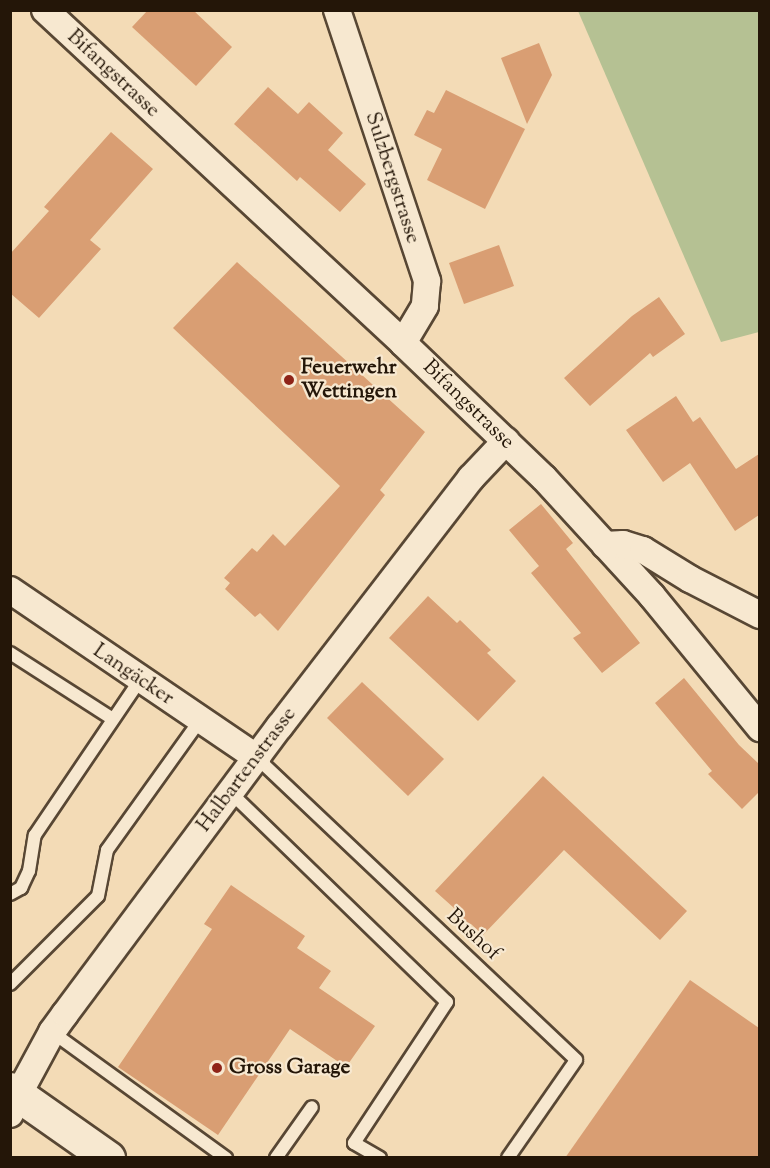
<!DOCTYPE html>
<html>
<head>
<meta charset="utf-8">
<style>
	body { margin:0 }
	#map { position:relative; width:770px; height:1168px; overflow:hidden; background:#f3dbb6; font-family:"Sorts Mill Goudy",serif }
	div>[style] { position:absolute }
	.green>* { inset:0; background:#b5c193 }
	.building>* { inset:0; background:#d99e73 }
	.roads { filter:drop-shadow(2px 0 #584734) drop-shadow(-2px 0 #584734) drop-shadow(0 2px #584734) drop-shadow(0 -2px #584734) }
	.service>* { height:12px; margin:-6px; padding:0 6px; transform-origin:6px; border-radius:6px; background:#f7e8d0 }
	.minor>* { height:26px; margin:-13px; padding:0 13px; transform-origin:13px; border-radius:13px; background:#f7e8d0 }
	.secondary>* { height:33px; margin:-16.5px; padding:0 16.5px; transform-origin:16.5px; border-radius:16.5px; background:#f7e8d0 }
	.dots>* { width:16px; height:16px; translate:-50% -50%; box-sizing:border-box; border:3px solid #f7e8d0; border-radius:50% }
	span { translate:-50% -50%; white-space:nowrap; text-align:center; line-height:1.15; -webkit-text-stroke:4.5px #f7e8d0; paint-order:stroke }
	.street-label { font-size:21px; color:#241608 }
	.poi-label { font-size:21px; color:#241608; font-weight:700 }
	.left { translate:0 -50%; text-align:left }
	.frame { position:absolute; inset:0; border:12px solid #241608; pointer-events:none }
</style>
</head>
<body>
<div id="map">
	<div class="green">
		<i style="clip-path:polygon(578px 11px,759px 11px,759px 332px,721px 342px)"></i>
	</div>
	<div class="building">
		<i style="clip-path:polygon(148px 10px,193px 10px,232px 47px,196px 86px,132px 27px)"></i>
		<i style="clip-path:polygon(539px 43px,552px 75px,527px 124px,501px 58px)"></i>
		<i style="clip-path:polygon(268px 87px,298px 114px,309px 102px,343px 133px,328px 150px,366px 184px,340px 212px,300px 177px,297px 181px,234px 124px)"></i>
		<i style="clip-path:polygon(446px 90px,525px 129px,485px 209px,427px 180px,442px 149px,414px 135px,427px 110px,434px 113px)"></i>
		<i style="clip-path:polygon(111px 132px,153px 169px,90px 240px,101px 249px,39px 318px,10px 293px,10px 254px,49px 211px,44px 207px)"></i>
		<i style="clip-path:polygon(499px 245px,514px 286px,464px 304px,449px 263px)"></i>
		<i style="clip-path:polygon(237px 262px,425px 432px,380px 490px,385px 495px,278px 631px,260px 613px,255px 617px,225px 589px,230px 583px,224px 578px,252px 548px,257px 552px,273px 534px,285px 546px,340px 486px,173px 328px)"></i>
		<i style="clip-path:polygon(659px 297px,685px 334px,653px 357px,650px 353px,590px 406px,564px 378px,632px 316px)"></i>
		<i style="clip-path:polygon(676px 396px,693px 422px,700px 417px,736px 469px,759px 454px,759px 515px,735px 531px,690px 463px,663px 482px,626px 430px)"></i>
		<i style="clip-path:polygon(541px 504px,573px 543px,566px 549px,640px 643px,602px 673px,573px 638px,581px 633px,531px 573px,539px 566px,509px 530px)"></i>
		<i style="clip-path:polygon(428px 596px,457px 623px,460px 620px,491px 650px,487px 653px,516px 681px,478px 721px,389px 638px)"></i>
		<i style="clip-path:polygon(684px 678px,739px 745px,759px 764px,759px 792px,742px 809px,708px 774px,712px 771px,655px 703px)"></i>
		<i style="clip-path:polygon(362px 682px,444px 759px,408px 796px,327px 718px)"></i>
		<i style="clip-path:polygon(543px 776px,687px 911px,660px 940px,564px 850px,483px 935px,471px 924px,458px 921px,454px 908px,435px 891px)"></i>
		<i style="clip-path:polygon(231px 885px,305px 936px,297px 948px,331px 971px,319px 988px,375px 1026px,346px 1067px,290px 1029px,218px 1135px,118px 1067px,212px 929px,204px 924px)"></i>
		<i style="clip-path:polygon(690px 980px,759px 1028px,759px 1158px,565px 1158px)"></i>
	</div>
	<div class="roads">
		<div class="service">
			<i style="left:10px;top:653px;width:122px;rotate:32.7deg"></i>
			<i style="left:257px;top:758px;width:439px;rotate:43.4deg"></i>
			<i style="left:576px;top:1060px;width:119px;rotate:124.8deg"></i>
			<i style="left:230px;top:792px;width:302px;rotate:44.1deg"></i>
			<i style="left:447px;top:1002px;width:169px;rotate:123.4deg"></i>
			<i style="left:354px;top:1143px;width:30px;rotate:30deg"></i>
			<i style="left:10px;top:894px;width:13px;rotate:-29deg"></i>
			<i style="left:21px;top:888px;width:19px;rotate:-65deg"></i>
			<i style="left:29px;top:871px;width:36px;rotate:-81deg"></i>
			<i style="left:35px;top:835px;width:187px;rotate:-55.9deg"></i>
			<i style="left:10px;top:984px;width:124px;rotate:-45deg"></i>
			<i style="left:98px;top:896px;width:47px;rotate:-78.9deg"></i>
			<i style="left:107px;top:850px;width:160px;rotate:-54.4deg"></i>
			<i style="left:52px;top:1032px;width:215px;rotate:35.9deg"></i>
			<i style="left:276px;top:1158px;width:62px;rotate:-54.8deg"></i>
		</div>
		<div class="minor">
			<i style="left:45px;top:10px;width:489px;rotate:42.9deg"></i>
			<i style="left:403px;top:343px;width:195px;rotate:43.8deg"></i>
			<i style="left:544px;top:478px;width:160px;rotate:47.5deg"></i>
			<i style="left:652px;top:596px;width:171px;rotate:50.7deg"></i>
			<i style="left:337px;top:10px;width:286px;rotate:71.6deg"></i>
			<i style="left:427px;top:281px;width:25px;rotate:95deg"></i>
			<i style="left:425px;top:306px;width:43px;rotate:120.7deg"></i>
			<i style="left:605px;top:545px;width:18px;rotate:-3deg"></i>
			<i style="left:623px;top:544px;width:21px;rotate:17deg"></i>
			<i style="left:643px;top:550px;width:55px;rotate:31.7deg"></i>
			<i style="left:690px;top:579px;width:79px;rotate:27.2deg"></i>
			<i style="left:10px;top:590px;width:299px;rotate:34.2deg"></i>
			<i style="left:10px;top:1114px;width:21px;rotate:-67deg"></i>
			<i style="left:18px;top:1095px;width:72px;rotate:-61.6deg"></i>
			<i style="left:52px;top:1032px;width:22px;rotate:-54deg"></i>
			<i style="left:65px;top:1014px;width:359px;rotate:-53.3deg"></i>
			<i style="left:280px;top:726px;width:313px;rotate:-52.4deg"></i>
			<i style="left:471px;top:478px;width:51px;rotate:-46.6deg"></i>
		</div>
		<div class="secondary">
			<i style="left:10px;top:1089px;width:120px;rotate:35.1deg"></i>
		</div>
	</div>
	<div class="dots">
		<i style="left:289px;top:380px;background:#8f2418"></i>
		<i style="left:217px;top:1068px;background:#8f2418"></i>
	</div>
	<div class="street-label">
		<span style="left:113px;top:74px;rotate:43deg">Bifangstrasse</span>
		<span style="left:392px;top:178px;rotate:72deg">Sulzbergstrasse</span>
		<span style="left:468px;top:405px;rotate:44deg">Bifangstrasse</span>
		<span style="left:133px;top:675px;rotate:34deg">Langäcker</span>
		<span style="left:247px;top:770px;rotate:-53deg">Halbartenstrasse</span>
		<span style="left:473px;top:935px;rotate:43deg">Bushof</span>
	</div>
	<div class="poi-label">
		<span class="left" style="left:301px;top:380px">Feuerwehr<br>Wettingen</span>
		<span class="left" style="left:229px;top:1068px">Gross Garage</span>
	</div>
	<div class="frame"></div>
</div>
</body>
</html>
